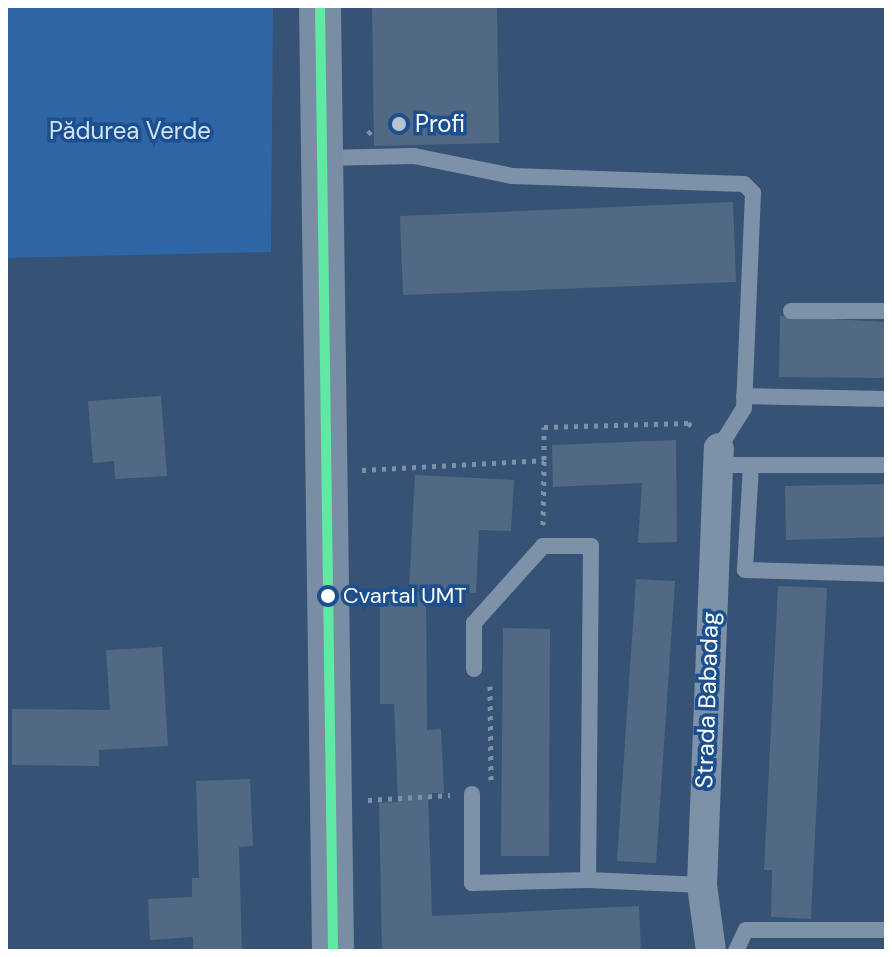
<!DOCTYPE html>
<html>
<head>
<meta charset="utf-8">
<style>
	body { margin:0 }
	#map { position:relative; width:892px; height:957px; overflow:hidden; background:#365274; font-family:"DM Sans",sans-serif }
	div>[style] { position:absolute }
	.green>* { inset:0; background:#2f66a5 }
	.building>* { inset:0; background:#526984 }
	.path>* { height:5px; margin-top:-2.5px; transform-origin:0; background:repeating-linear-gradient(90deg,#7d92a8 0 4px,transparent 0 10px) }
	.service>* { height:16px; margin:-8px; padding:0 8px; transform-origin:8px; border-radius:8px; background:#7d92a8 }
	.minor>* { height:30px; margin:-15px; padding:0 15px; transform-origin:15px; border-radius:15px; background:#7d92a8 }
	.secondary>* { height:42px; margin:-21px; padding:0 21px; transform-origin:21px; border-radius:21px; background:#798da4 }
	.bus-1>* { height:10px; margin:-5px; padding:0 5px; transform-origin:5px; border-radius:5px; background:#60e9a3 }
	.dots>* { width:22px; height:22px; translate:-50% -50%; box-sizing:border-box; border:4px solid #1b4f8f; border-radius:50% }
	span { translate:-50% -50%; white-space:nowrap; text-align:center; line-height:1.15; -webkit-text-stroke:7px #1b4f8f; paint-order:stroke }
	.bus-label { font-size:22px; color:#fff }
	.left { translate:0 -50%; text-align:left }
	.poi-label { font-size:24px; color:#fff }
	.park-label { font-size:24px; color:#cfe3fa }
	.street-label { font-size:24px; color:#fff }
	.frame { position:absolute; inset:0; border:8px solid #fff; pointer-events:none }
</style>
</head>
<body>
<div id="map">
	<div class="green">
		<i style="clip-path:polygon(6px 6px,273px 6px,271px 252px,6px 258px)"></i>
	</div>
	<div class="building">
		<i style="clip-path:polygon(372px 6px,497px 6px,499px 143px,374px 146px)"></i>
		<i style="clip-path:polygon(733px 202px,736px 282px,403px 295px,400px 216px)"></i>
		<i style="clip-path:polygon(780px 316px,886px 322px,886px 378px,779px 377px)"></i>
		<i style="clip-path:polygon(161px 396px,167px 476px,115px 479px,114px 461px,93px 463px,88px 401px)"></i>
		<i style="clip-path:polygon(676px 440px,677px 542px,638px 543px,642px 483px,553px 487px,552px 445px)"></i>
		<i style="clip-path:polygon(415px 475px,514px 480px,511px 531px,479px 530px,476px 593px,409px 589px)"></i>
		<i style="clip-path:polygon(886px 484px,886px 537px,786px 540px,785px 486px)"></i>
		<i style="clip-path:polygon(636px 579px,675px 581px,656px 863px,617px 861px)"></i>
		<i style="clip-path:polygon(778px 586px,827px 588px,811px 919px,771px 917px,772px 870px,764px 870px)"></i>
		<i style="clip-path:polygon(380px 592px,426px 592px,427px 730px,441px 729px,444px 793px,428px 793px,432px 916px,639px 906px,641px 951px,382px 951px,379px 803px,398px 802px,394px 704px,380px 704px)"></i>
		<i style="clip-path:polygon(503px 628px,550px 629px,549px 856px,501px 856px)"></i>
		<i style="clip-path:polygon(162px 647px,168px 746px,99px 750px,99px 766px,12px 765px,12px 709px,110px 710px,106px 650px)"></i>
		<i style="clip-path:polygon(250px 779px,253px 846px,239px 847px,242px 951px,193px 951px,193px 937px,150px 940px,148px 899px,192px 897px,192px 878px,199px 878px,196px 781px)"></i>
	</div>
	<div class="path">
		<i style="left:368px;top:134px;width:7px;rotate:-45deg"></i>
		<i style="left:362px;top:470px;width:182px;rotate:-3.1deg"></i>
		<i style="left:544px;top:460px;width:33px;rotate:-90deg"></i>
		<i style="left:544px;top:427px;width:144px;rotate:-1.6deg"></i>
		<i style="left:688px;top:423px;width:10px;rotate:37deg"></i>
		<i style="left:543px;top:525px;width:65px;rotate:-89.1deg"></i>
		<i style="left:490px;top:686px;width:94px;rotate:89.4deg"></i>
		<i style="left:368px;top:800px;width:82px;rotate:-3.5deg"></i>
	</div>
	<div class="service">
		<i style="left:323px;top:158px;width:91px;rotate:-1.3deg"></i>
		<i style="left:414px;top:156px;width:100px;rotate:11.5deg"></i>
		<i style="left:512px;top:176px;width:232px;rotate:2deg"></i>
		<i style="left:744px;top:184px;width:13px;rotate:45deg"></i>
		<i style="left:753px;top:193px;width:215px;rotate:92.4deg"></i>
		<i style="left:744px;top:408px;width:47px;rotate:122deg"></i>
		<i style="left:791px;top:311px;width:95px"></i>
		<i style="left:744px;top:396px;width:142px;rotate:1.2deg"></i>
		<i style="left:717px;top:465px;width:169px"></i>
		<i style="left:751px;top:465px;width:105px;rotate:93.3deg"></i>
		<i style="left:745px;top:570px;width:141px;rotate:1.6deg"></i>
		<i style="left:474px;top:669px;width:46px;rotate:-90deg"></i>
		<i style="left:474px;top:623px;width:103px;rotate:-48.1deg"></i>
		<i style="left:543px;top:546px;width:48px"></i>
		<i style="left:591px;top:546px;width:334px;rotate:90.5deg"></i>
		<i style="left:588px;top:880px;width:114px;rotate:2.5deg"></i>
		<i style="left:472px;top:794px;width:89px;rotate:90deg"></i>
		<i style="left:472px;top:883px;width:116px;rotate:-1.5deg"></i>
		<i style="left:736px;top:951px;width:23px;rotate:-65deg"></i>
		<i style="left:746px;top:930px;width:140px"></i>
	</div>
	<div class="minor">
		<i style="left:711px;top:951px;width:67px;rotate:-97.8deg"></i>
		<i style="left:702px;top:885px;width:437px;rotate:-87.8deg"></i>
	</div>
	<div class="secondary">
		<i style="left:320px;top:6px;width:945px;rotate:89.21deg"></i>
	</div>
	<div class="bus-1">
		<i style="left:320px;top:6px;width:945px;rotate:89.21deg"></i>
	</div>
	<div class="dots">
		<i style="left:399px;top:124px;background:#b9c2ce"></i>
		<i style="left:328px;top:596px;background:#fff"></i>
	</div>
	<div class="bus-label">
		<span class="left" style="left:343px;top:596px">Cvartal UMT</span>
	</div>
	<div class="poi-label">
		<span class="left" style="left:415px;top:124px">Profi</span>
	</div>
	<div class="park-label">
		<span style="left:130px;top:131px">Pădurea Verde</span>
	</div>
	<div class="street-label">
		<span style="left:707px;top:700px;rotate:-88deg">Strada Babadag</span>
	</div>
	<div class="frame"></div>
</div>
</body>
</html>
